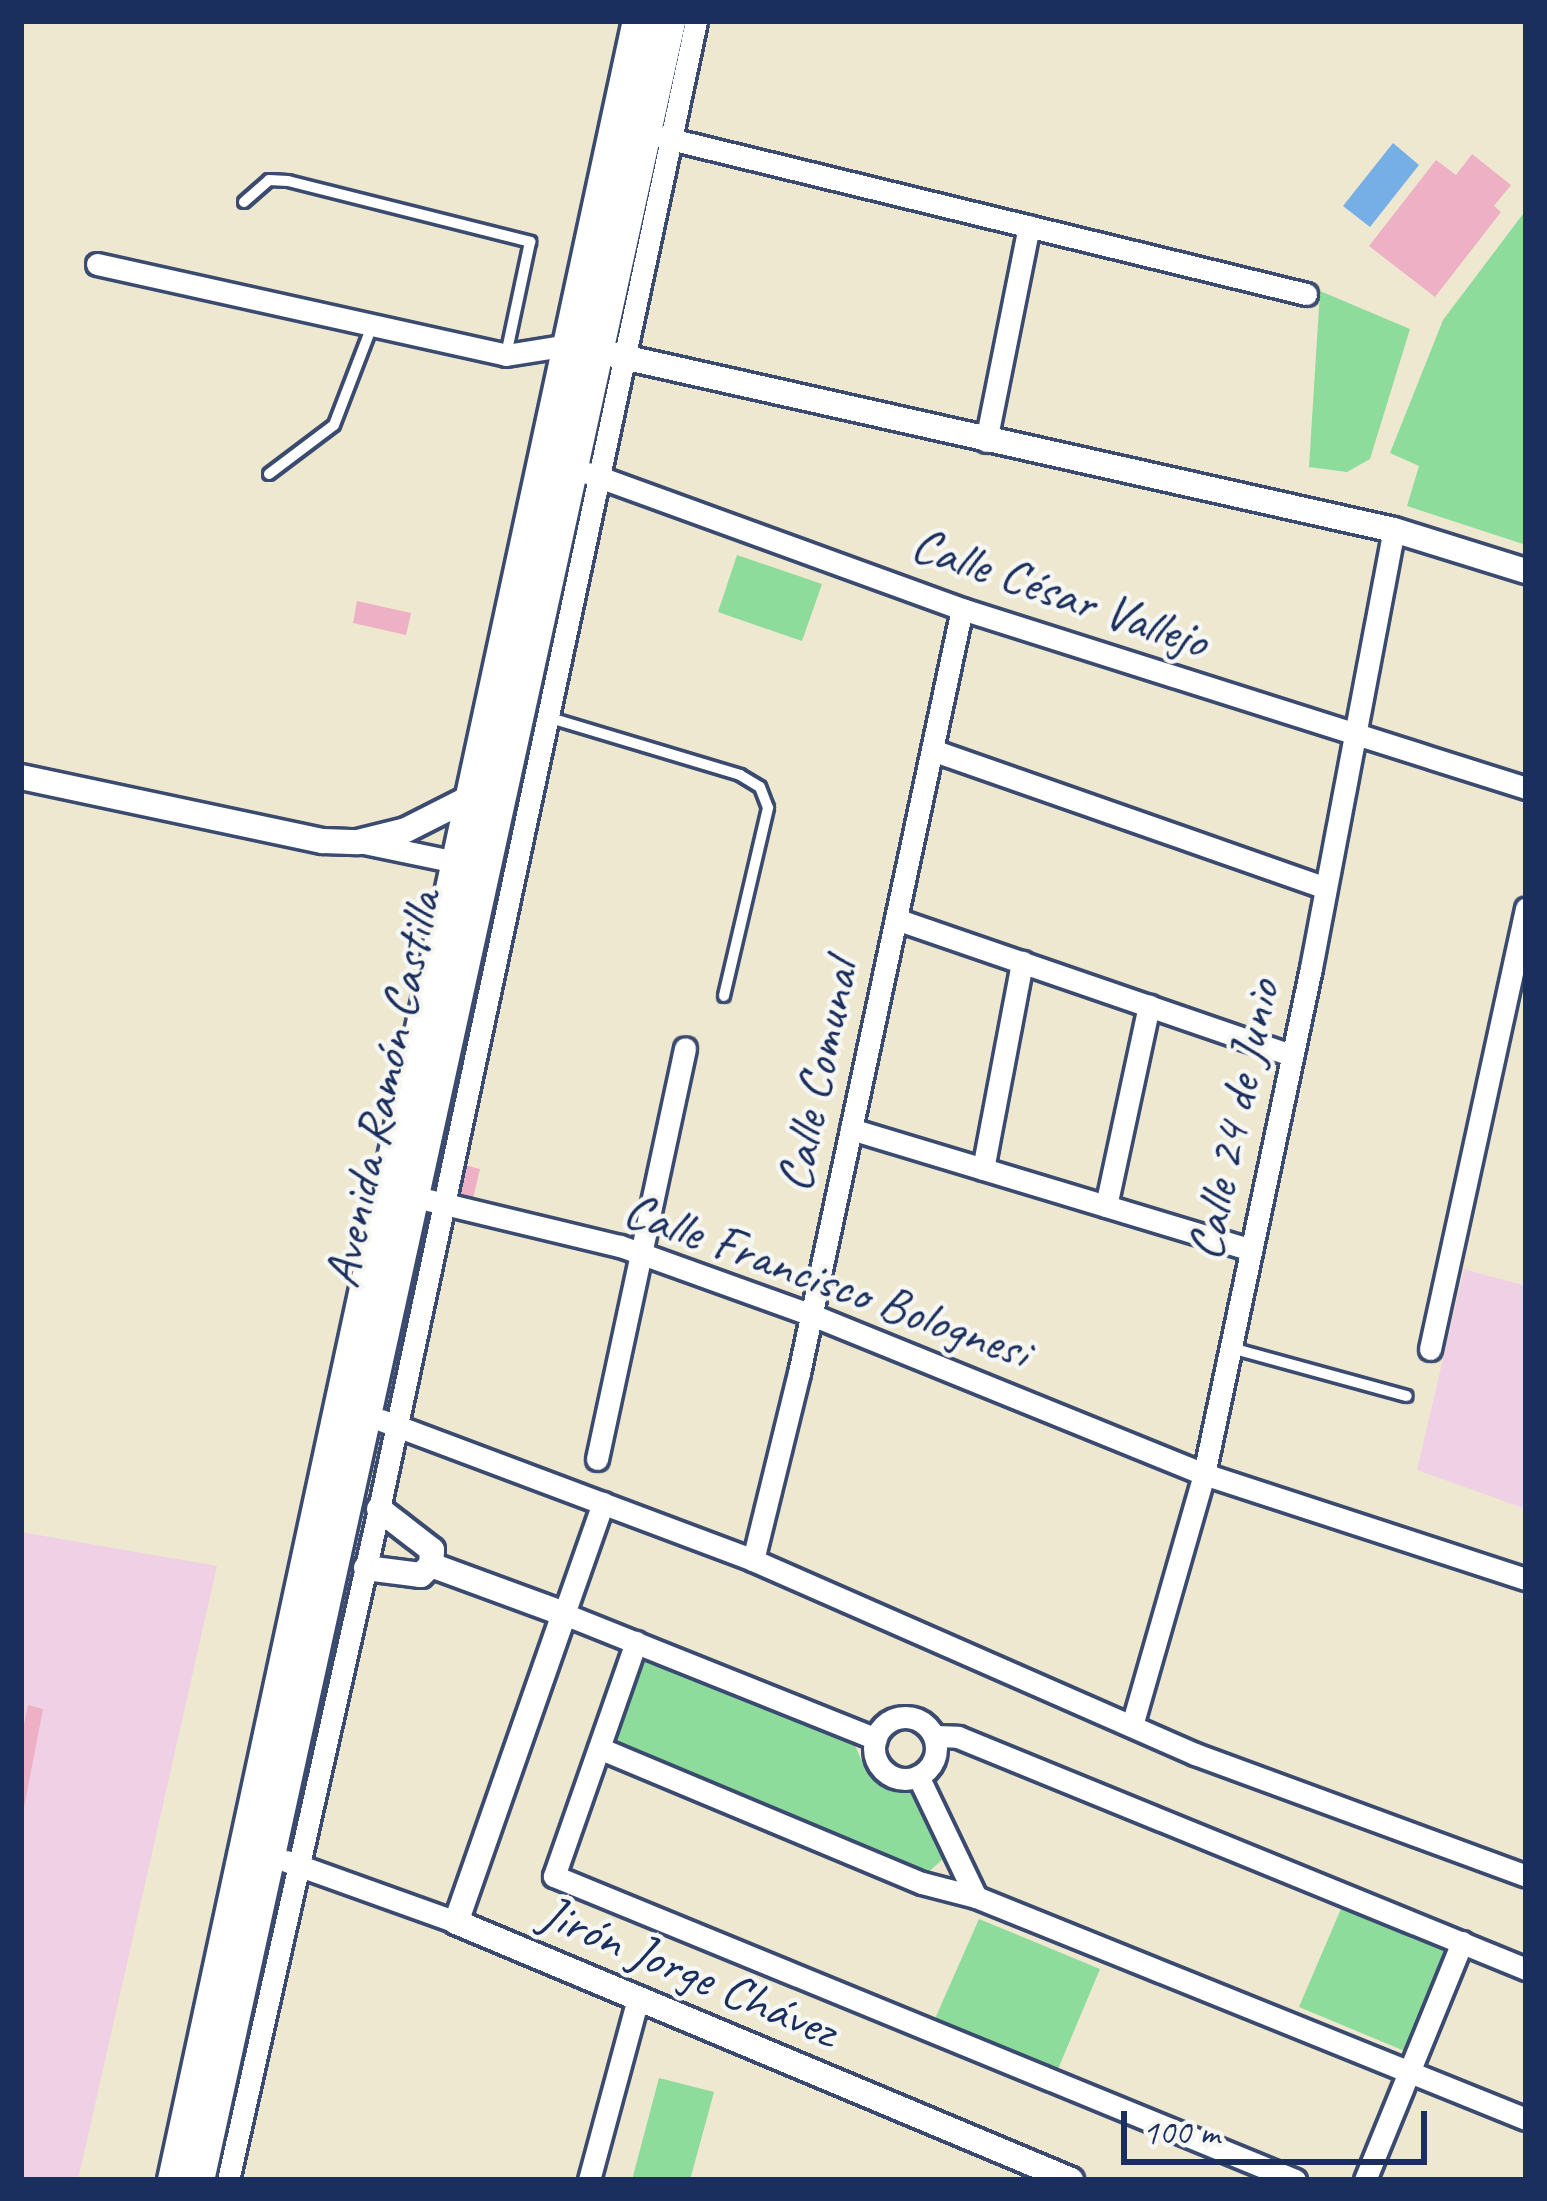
<!DOCTYPE html>
<html>
<head>
<meta charset="utf-8">
<style>
	body { margin:0 }
	#map { position:relative; width:1547px; height:2201px; overflow:hidden; background:#eee8d1; font-family:Caveat,sans-serif }
	div>[style] { position:absolute }
	.built>* { inset:0; background:#f0d0e5 }
	.green>* { inset:0; background:#8ddc9b }
	.water>* { inset:0; background:#75afe6 }
	.building>* { inset:0; background:#edb0c5 }
	.roads { filter:drop-shadow(3px 0 #3b4b6f) drop-shadow(-3px 0 #3b4b6f) drop-shadow(0 3px #3b4b6f) drop-shadow(0 -3px #3b4b6f) }
	.service>* { height:10px; margin:-5px; padding:0 5px; transform-origin:5px; border-radius:5px; background:#fff }
	.minor>* { height:21px; margin:-10.5px; padding:0 10.5px; transform-origin:10.5px; border-radius:10.5px; background:#fff }
	.minor>.ring { margin:-10.5px; padding:0; box-sizing:content-box; background:none; border:21px solid #fff; border-radius:50% }
	.tertiary>* { height:24px; margin:-12px; padding:0 12px; transform-origin:12px; border-radius:12px; background:#fff }
	.trunk>* { height:33px; margin:-16.5px; padding:0 16.5px; transform-origin:16.5px; border-radius:16.5px; background:#fff }
	span { translate:-50% -50%; white-space:nowrap; text-align:center; line-height:1.15; -webkit-text-stroke:9px #f6f6f2; paint-order:stroke }
	.street-label { font-size:51px; color:#1b2f5e }
	.frame { position:absolute; inset:0; border:24px solid #1b2f5e; pointer-events:none }
	.scale { position:absolute; left:1121px; top:2111px; width:306px; height:54px; box-sizing:border-box; border:6px solid #1b2f5e; border-top:0; padding-left:15px; font-size:36px; line-height:42px; white-space:nowrap; color:#1b2f5e; -webkit-text-stroke:9px #f6f6f2; paint-order:stroke }
</style>
</head>
<body>
<div id="map">
	<div class="built">
		<i style="clip-path:polygon(1464px 1269px,1526px 1286px,1526px 1509px,1417px 1470px)"></i>
		<i style="clip-path:polygon(21px 1532px,217px 1566px,78px 2180px,21px 2180px)"></i>
	</div>
	<div class="green">
		<i style="clip-path:polygon(1526px 210px,1526px 545px,1407px 506px,1419px 466px,1390px 453px,1443px 320px)"></i>
		<i style="clip-path:polygon(1320px 291px,1410px 329px,1370px 459px,1347px 472px,1309px 467px)"></i>
		<i style="clip-path:polygon(737px 555px,822px 584px,802px 641px,718px 612px)"></i>
		<i style="clip-path:polygon(641px 1658px,854px 1743px,863px 1764px,910px 1787px,943px 1859px,926px 1874px,615px 1747px,612px 1734px)"></i>
		<i style="clip-path:polygon(1343px 1904px,1448px 1951px,1407px 2052px,1299px 2007px)"></i>
		<i style="clip-path:polygon(979px 1919px,1100px 1969px,1058px 2069px,934px 2021px)"></i>
		<i style="clip-path:polygon(659px 2078px,714px 2092px,690px 2180px,632px 2180px)"></i>
	</div>
	<div class="water">
		<i style="clip-path:polygon(1393px 143px,1419px 165px,1370px 227px,1343px 206px)"></i>
	</div>
	<div class="building">
		<i style="clip-path:polygon(1472px 154px,1511px 185px,1494px 206px,1501px 212px,1435px 297px,1369px 246px,1436px 160px,1456px 175px)"></i>
		<i style="clip-path:polygon(357px 601px,411px 613px,406px 635px,353px 623px)"></i>
		<i style="clip-path:polygon(461px 1164px,480px 1169px,472px 1203px,453px 1198px)"></i>
		<i style="clip-path:polygon(28px 1705px,43px 1709px,23px 1813px,21px 1739px)"></i>
	</div>
	<div class="roads">
		<div class="service">
			<i style="left:244px;top:202px;width:33px;rotate:-41deg"></i>
			<i style="left:269px;top:180px;width:19px;rotate:3deg"></i>
			<i style="left:288px;top:181px;width:250px;rotate:14.1deg"></i>
			<i style="left:530px;top:242px;width:116px;rotate:102deg"></i>
			<i style="left:269px;top:474px;width:81px;rotate:-37deg"></i>
			<i style="left:334px;top:425px;width:106px;rotate:-69deg"></i>
			<i style="left:547px;top:717px;width:202px;rotate:16.7deg"></i>
			<i style="left:740px;top:775px;width:23px;rotate:31deg"></i>
			<i style="left:760px;top:787px;width:22px;rotate:69deg"></i>
			<i style="left:768px;top:808px;width:193px;rotate:103.2deg"></i>
			<i style="left:1231px;top:1348px;width:182px;rotate:15.3deg"></i>
		</div>
		<div class="minor">
			<i style="left:662px;top:137px;width:663px;rotate:13.7deg"></i>
			<i style="left:97px;top:264px;width:419px;rotate:12.5deg"></i>
			<i style="left:506px;top:355px;width:64px;rotate:-9deg"></i>
			<i style="left:986px;top:441px;width:219px;rotate:-78.7deg"></i>
			<i style="left:588px;top:473px;width:398px;rotate:20deg"></i>
			<i style="left:962px;top:609px;width:592px;rotate:17.61deg"></i>
			<i style="left:932px;top:750px;width:417px;rotate:19.3deg"></i>
			<i style="left:360px;top:842px;width:112px;rotate:11.8deg"></i>
			<i style="left:896px;top:919px;width:419px;rotate:19deg"></i>
			<i style="left:851px;top:1129px;width:418px;rotate:16.8deg"></i>
			<i style="left:983px;top:1169px;width:211px;rotate:-79.3deg"></i>
			<i style="left:428px;top:1200px;width:197px;rotate:13.5deg"></i>
			<i style="left:620px;top:1246px;width:204px;rotate:19.8deg"></i>
			<i style="left:812px;top:1315px;width:423px;rotate:22.1deg"></i>
			<i style="left:1204px;top:1474px;width:339px;rotate:18.1deg"></i>
			<i style="left:1106px;top:1206px;width:205px;rotate:-77.9deg"></i>
			<i style="left:1430px;top:1349px;width:451px;rotate:-77.7deg"></i>
			<i style="left:381px;top:1420px;width:397px;rotate:20.6deg"></i>
			<i style="left:753px;top:1560px;width:483px;rotate:23.7deg"></i>
			<i style="left:1195px;top:1754px;width:353px;rotate:20.2deg"></i>
			<i style="left:597px;top:1459px;width:420px;rotate:-77.9deg"></i>
			<i style="left:603px;top:1503px;width:118px;rotate:109.4deg"></i>
			<i style="left:564px;top:1614px;width:336px;rotate:21.8deg"></i>
			<i style="left:753px;top:1560px;width:193px;rotate:-76.2deg"></i>
			<i style="left:799px;top:1373px;width:781px;rotate:-77.96deg"></i>
			<i style="left:636px;top:1642px;width:248px;rotate:109.3deg"></i>
			<i style="left:554px;top:1876px;width:801px;rotate:22.31deg"></i>
			<i class="ring" style="left:874px;top:1717px;width:41px;height:41px"></i>
			<i style="left:1133px;top:1722px;width:258px;rotate:-74deg"></i>
			<i style="left:1204px;top:1474px;width:517px;rotate:-78.06deg"></i>
			<i style="left:1311px;top:968px;width:446px;rotate:-79.3deg"></i>
			<i style="left:934px;top:1736px;width:24px;rotate:2deg"></i>
			<i style="left:958px;top:1737px;width:614px;rotate:22.22deg"></i>
			<i style="left:599px;top:1748px;width:350px;rotate:22.7deg"></i>
			<i style="left:922px;top:1883px;width:56px;rotate:14.5deg"></i>
			<i style="left:976px;top:1897px;width:593px;rotate:21.98deg"></i>
			<i style="left:918px;top:1776px;width:134px;rotate:64.4deg"></i>
			<i style="left:286px;top:1861px;width:181px;rotate:19.7deg"></i>
			<i style="left:228px;top:2180px;width:688px;rotate:-77.32deg"></i>
			<i style="left:379px;top:1509px;width:1521px;rotate:-77.97deg"></i>
			<i style="left:589px;top:2180px;width:188px;rotate:-74.9deg"></i>
			<i style="left:1365px;top:2180px;width:257px;rotate:-67.8deg"></i>
		</div>
		<div class="tertiary">
			<i style="left:583px;top:348px;width:831px;rotate:12.65deg"></i>
			<i style="left:1394px;top:530px;width:138px;rotate:17.3deg"></i>
			<i style="left:21px;top:777px;width:309px;rotate:12deg"></i>
			<i style="left:323px;top:841px;width:35px;rotate:2deg"></i>
			<i style="left:358px;top:842px;width:49px;rotate:-14deg"></i>
			<i style="left:406px;top:830px;width:73px;rotate:-26.9deg"></i>
			<i style="left:431px;top:1565px;width:142px;rotate:20.2deg"></i>
			<i style="left:564px;top:1614px;width:326px;rotate:109.3deg"></i>
			<i style="left:456px;top:1922px;width:667px;rotate:22.76deg"></i>
			<i style="left:366px;top:1568px;width:55px;rotate:7.3deg"></i>
			<i style="left:421px;top:1575px;width:14px;rotate:-45deg"></i>
			<i style="left:431px;top:1565px;width:15px;rotate:-86deg"></i>
			<i style="left:432px;top:1550px;width:67px;rotate:-142.3deg"></i>
		</div>
		<div class="trunk">
			<i style="left:174px;top:2180px;width:2209px;rotate:-77.85deg"></i>
			<i style="left:197px;top:2180px;width:2210px;rotate:-77.69deg"></i>
		</div>
	</div>
	<div class="street-label">
		<span style="left:1060px;top:592px;rotate:19deg">Calle César Vallejo</span>
		<span style="left:817px;top:1076px;rotate:-78deg">Calle Comunal</span>
		<span style="left:382px;top:1089px;rotate:-78deg">Avenida Ramón Castilla</span>
		<span style="left:1233px;top:1120px;rotate:-78deg">Calle 24 de Junio</span>
		<span style="left:827px;top:1280px;rotate:20deg">Calle Francisco Bolognesi</span>
		<span style="left:689px;top:1971px;rotate:23deg">Jirón Jorge Chávez</span>
	</div>
	<div class="frame"></div>
	<div class="scale">100 m</div>
</div>
</body>
</html>
